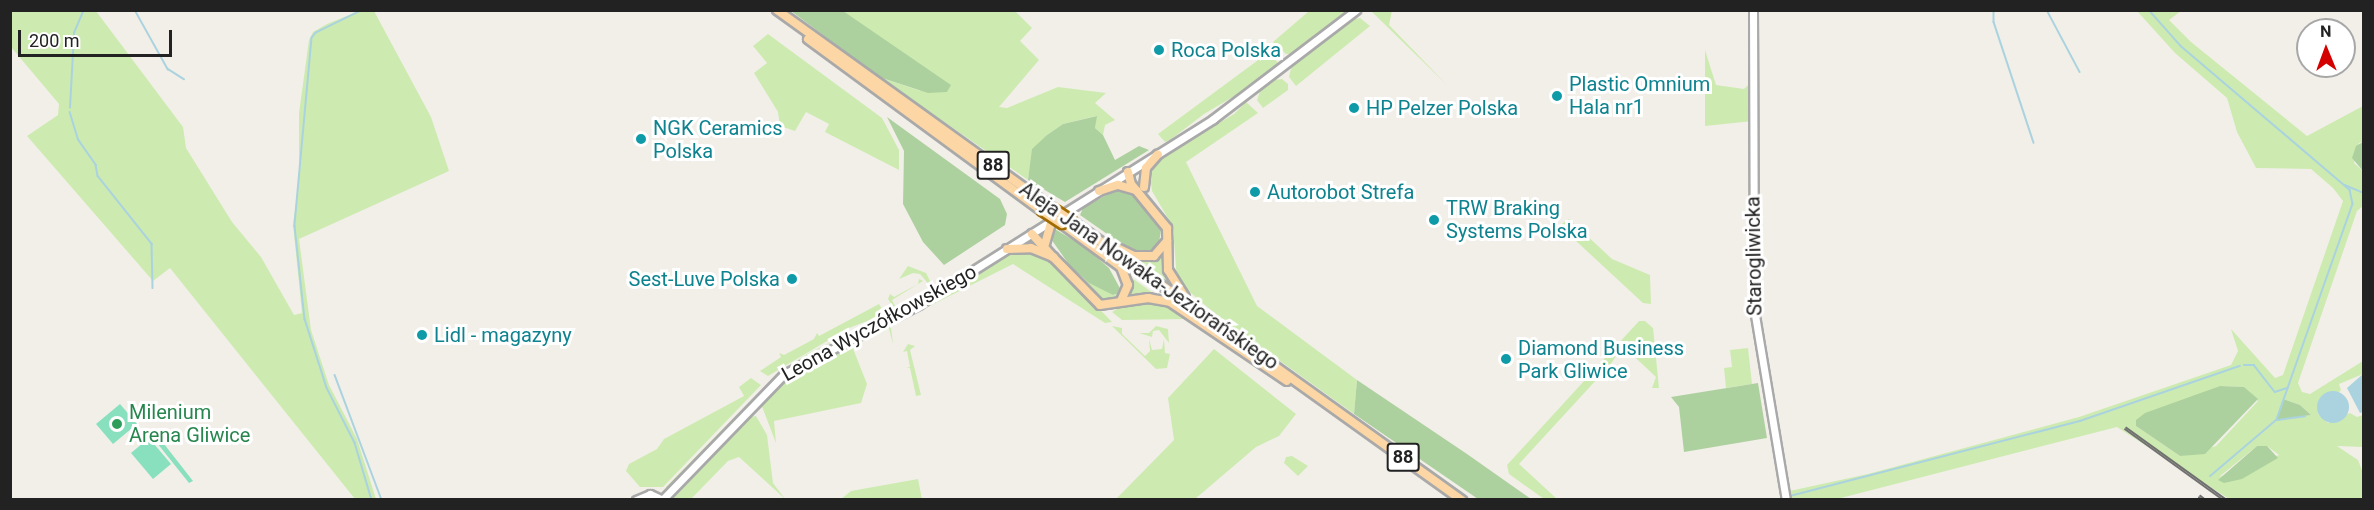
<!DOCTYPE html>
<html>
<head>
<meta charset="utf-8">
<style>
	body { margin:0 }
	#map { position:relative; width:2374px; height:510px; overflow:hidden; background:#f2efe9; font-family:Roboto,sans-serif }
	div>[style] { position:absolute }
	.grass>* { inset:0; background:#cdebb0 }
	.forest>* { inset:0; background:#add19e }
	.pitch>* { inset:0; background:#88e0be }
	.water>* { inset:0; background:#aad3df }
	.round { border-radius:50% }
	.stream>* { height:1.5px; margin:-0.75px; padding:0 0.75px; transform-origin:0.75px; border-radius:0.75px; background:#aad3df }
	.roads { filter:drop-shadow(2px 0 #a9a9a9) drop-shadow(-2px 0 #a9a9a9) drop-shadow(0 2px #a9a9a9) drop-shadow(0 -2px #a9a9a9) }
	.tertiary>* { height:7px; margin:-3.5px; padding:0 3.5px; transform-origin:3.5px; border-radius:3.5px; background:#fff }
	.primary>* { height:8px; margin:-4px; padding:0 4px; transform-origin:4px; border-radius:4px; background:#fcd6a4 }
	.rail>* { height:4px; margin-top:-2px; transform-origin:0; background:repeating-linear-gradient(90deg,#fff 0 4.5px,#707070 0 9px); box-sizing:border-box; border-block:2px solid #707070 }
	.bridges { filter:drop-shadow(2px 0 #a06b00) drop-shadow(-2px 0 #a06b00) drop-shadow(0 2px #a06b00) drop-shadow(0 -2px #a06b00) }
	.primary-bridge>* { height:8px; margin:-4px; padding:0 4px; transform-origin:4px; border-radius:4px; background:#fcd6a4 }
	.dots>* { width:16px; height:16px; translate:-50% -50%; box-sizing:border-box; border:3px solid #fff; border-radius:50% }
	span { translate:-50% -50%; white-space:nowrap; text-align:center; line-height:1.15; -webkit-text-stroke:6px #fff; paint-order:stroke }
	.shield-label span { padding:2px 4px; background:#fff; border:2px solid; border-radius:4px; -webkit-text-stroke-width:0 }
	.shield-label { font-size:18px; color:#222; font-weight:700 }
	.culture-label { font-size:20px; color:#0d838f }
	.left { translate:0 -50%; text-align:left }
	.right { translate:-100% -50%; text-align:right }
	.street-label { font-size:20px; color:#222 }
	.leisure-label { font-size:20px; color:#27864d }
	.frame { position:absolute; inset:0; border:12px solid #222; pointer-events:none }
	.north { position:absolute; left:2296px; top:18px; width:60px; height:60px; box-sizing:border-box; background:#fff; border:2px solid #a7a7a7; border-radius:50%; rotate:359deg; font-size:16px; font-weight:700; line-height:24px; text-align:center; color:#222 }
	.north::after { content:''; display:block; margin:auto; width:21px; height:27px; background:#d40000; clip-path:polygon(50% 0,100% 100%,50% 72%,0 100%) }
	.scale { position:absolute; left:18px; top:30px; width:154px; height:27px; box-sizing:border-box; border:3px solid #222; border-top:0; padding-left:8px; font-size:18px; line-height:21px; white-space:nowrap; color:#222; -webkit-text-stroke:4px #fff; paint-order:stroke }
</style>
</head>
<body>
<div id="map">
	<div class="grass">
		<i style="clip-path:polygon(10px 11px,96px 11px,183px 127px,186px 148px,232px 222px,261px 257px,294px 315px,302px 313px,293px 224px,299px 182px,299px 113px,309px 40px,313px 32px,327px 24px,359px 11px,374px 11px,431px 117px,449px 171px,299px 239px,311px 330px,329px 385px,357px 439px,376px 499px,355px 499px,170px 268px,153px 281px,27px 136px,58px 115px,59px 104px,11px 47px)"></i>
		<i style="clip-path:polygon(843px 11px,1015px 11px,1032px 28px,1020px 41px,1039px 60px,999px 107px,1007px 108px,1058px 87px,1106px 93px,1095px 103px,1115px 120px,1105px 125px,1103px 135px,1095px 128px,1096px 116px,1063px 124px,1047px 135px,1030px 167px,1028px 180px,879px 77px,921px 91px)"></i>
		<i style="clip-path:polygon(1309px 11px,1347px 11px,1293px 54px,1286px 54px,1273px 42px)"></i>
		<i style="clip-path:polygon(1371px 11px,1392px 11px,1389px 25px,1447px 85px)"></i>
		<i style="clip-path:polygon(evenodd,2137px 11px,2181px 11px,2169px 20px,2191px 42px,2307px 136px,2363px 106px,2363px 142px,2359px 143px,2354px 163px,2363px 171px,2363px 206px,2357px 211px,2298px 383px,2302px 392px,2310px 394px,2363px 361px,2363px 374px,2339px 384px,2341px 390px,2318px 414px,2328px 423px,2350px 413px,2357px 417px,2363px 415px,2363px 447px,2337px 446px,2358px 460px,2363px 473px,2363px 499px,2229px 499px,2117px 427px,1837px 499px,1786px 499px,1785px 492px,1868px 474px,2079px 417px,2231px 365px,2238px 351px,2231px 329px,2275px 378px,2283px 375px,2343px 201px,2333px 188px,2311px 169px,2256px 168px,2237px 132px,2227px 98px,2175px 53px,2137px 11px,2220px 386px,2244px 387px,2258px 401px,2216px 446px,2180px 456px,2136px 426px,2159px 410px,2220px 386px,2137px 11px,2283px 399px,2300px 405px,2311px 415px,2278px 420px,2283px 399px,2137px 11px,2257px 446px,2267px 446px,2279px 455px,2219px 477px,2257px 446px)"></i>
		<i style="clip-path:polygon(1360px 18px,1370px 26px,1296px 86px,1289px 77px,1292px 65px,1348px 20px)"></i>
		<i style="clip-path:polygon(768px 34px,882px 118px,899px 150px,899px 170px,825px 132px,829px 124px,806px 112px,795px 131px,780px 126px,778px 112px,754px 73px,767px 63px,753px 46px)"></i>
		<i style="clip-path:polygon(1705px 50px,1716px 85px,1744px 89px,1751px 82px,1753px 121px,1705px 126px)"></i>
		<i style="clip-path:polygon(1269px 52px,1279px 64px,1253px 85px,1204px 114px,1170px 140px,1165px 142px,1158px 134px)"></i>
		<i style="clip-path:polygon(1282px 79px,1288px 84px,1288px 90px,1263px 108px,1257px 100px,1261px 89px,1273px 80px)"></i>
		<i style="clip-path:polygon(1246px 102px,1258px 113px,1186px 162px,1257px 306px,1357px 380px,1354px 414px,1220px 318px,1177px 281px,1173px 227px,1152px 191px,1150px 175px,1160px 158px,1234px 114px)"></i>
		<i style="clip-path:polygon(1569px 219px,1612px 259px,1650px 275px,1651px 304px,1643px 303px,1576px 241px,1562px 237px,1559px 226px)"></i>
		<i style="clip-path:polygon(1019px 250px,1040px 253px,1054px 262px,1112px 322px,1105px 323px,1013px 264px,898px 322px,991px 263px)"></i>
		<i style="clip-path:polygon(1164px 252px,1167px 276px,1169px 284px,1136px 260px,1151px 259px)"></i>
		<i style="clip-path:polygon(908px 266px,926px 273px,934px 289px,895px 310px,888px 299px,890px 294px,894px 297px,918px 284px,919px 279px,923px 281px,892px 300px,896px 308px,932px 288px,920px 274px,913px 273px,899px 279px)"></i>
		<i style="clip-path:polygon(1084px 278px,1113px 295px,1122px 292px,1118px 299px,1101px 301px,1089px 290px)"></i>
		<i style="clip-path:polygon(1132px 278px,1153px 293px,1154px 295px,1129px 297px)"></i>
		<i style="clip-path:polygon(1145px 300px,1169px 304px,1188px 319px,1122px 320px,1112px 312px,1125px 304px)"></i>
		<i style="clip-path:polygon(879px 304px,885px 314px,849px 328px,768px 376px,760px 371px,781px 357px,779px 353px,784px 355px,814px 339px,817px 333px,819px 336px)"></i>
		<i style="clip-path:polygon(1639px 321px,1645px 321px,1653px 328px,1659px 388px,1652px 388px,1656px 377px,1623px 346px,1610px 365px,1519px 464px,1557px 499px,1544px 499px,1509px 474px,1507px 465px)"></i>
		<i style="clip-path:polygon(888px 326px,891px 328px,893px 344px,889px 329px,852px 346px,867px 384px,861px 403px,774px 421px,776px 443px,761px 404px,798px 369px)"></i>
		<i style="clip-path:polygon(1112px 326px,1122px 328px,1122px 334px,1145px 356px,1150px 351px,1149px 339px,1152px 350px,1162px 349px,1164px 339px,1165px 353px,1170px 354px,1167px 368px,1156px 369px)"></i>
		<i style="clip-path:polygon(1156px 326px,1168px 329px,1169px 343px,1159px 330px,1153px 331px,1152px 337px,1139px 333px,1149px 333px)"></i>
		<i style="clip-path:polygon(847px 334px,799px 360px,770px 378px,807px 354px)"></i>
		<i style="clip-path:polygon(908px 344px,915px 346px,910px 350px,921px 395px,916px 396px,910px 368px,906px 368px,910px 367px,907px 351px,903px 352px)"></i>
		<i style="clip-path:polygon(1748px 348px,1752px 384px,1726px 388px,1724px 368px,1732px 367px,1730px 350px)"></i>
		<i style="clip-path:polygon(1214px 349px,1296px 414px,1279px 436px,1256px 447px,1195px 499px,1109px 499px,1117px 498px,1174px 440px,1168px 398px)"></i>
		<i style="clip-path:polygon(751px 378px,761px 385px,663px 487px,640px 487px,626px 471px,629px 464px,657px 449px,664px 439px,744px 396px,739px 387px)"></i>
		<i style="clip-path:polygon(761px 390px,700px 455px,666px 490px,666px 487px)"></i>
		<i style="clip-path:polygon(756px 416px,767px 435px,773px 483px,785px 499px,739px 457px,728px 461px,691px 499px,673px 499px,750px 417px)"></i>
		<i style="clip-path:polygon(1292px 456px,1308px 466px,1298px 476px,1284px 463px,1286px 457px)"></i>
		<i style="clip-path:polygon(918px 479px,922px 499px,841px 499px,851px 491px)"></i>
	</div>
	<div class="forest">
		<i style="clip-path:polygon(791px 11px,843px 11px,951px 85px,947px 92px,928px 93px,879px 77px)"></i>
		<i style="clip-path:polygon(1097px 116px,1095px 128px,1103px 135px,1115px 160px,1139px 146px,1149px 150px,1065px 202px,1028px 180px,1032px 149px,1047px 135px,1063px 124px)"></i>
		<i style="clip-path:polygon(887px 117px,1000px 199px,1007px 214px,1005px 225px,944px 265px,923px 242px,903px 204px,904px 151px)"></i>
		<i style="clip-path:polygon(2363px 142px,2364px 142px,2363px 171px,2352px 158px,2356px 146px)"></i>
		<i style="clip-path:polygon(1117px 189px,1134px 193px,1143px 204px,1161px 231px,1158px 248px,1144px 253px,1130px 250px,1080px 215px,1083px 208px)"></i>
		<i style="clip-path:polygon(1055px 229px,1086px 248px,1109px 268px,1122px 292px,1113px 295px,1089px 283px,1070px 266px,1051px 239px)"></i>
		<i style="clip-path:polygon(1357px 380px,1467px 454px,1531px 499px,1478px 499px,1354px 414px)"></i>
		<i style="clip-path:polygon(1758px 383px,1767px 438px,1684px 452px,1679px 407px,1671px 397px)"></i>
		<i style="clip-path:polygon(2220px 386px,2244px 387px,2258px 399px,2205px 454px,2180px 456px,2136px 426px,2136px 420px,2145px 413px)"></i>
		<i style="clip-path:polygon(2283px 399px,2300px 405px,2311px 415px,2277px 420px)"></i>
		<i style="clip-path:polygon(2257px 446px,2267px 446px,2278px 458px,2242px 479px,2224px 483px,2218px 480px)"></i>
	</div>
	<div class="pitch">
		<i style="clip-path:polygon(120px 404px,137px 424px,113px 444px,96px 424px)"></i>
		<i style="clip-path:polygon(157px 435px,193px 481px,189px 483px,153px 438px)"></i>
		<i style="clip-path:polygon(149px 438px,171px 464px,153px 479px,131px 453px)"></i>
	</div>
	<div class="water">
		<i style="clip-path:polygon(2363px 374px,2363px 412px,2360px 413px,2347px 388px)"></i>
		<i class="round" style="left:2317px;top:391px;width:32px;height:32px"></i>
	</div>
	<div class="stream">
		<i style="left:135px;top:10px;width:68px;rotate:60.8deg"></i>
		<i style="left:168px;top:69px;width:19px;rotate:32deg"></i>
		<i style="left:363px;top:10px;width:52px;rotate:153.9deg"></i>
		<i style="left:316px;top:33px;width:6px;rotate:129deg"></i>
		<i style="left:312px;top:38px;width:189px;rotate:95.2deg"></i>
		<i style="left:295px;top:226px;width:94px;rotate:83.9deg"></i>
		<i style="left:305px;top:319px;width:72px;rotate:72.3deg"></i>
		<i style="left:327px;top:388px;width:62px;rotate:63deg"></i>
		<i style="left:355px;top:443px;width:59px;rotate:73.4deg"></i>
		<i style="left:1994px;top:10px;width:12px;rotate:90deg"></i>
		<i style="left:1994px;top:22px;width:127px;rotate:71.7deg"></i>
		<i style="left:2047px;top:10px;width:70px;rotate:62deg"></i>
		<i style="left:2149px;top:10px;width:48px;rotate:48.4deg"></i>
		<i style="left:2181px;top:46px;width:222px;rotate:40.4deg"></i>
		<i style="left:2350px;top:190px;width:14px;rotate:78deg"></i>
		<i style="left:2353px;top:204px;width:229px;rotate:109.4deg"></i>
		<i style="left:2277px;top:420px;width:87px;rotate:139.7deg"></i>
		<i style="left:70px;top:108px;width:75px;rotate:-86.9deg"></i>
		<i style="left:74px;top:33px;width:25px;rotate:-67deg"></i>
		<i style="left:70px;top:112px;width:28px;rotate:73deg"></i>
		<i style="left:78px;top:139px;width:32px;rotate:55deg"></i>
		<i style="left:96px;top:165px;width:11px;rotate:80deg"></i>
		<i style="left:98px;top:176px;width:87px;rotate:51.5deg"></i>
		<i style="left:152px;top:244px;width:44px;rotate:88.7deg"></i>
		<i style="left:2345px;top:185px;width:21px;rotate:23deg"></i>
		<i style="left:2244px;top:365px;width:10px"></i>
		<i style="left:2254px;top:365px;width:34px;rotate:52deg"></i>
		<i style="left:2275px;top:392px;width:13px;rotate:-18deg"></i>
		<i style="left:335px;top:375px;width:134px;rotate:69.4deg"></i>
		<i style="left:2278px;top:420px;width:27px;rotate:-8deg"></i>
		<i style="left:1790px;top:496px;width:300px;rotate:-14.5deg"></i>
		<i style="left:2080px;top:421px;width:169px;rotate:-19deg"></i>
	</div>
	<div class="roads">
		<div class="tertiary">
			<i style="left:1753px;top:10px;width:299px;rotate:89.8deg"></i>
			<i style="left:1754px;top:309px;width:194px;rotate:80.5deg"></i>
			<i style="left:663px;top:499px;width:174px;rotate:-45.9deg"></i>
			<i style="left:784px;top:374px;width:151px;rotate:-27.2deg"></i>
			<i style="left:918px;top:305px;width:349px;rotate:-32.2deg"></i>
			<i style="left:1213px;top:119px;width:180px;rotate:-37.3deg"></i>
			<i style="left:636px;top:500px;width:15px;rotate:-23deg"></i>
			<i style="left:650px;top:494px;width:14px;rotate:25deg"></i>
		</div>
		<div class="primary">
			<i style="left:777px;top:10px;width:340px;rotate:35.7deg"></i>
			<i style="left:808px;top:39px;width:290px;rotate:36.3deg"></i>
			<i style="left:1128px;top:172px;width:12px;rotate:76deg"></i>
			<i style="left:1131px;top:184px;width:57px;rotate:50.7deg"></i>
			<i style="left:1167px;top:228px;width:42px;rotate:88.6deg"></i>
			<i style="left:1168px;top:270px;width:32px;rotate:58deg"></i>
			<i style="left:1144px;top:187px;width:19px;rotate:-84deg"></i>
			<i style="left:1146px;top:168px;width:18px;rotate:-49deg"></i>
			<i style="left:1099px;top:191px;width:20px;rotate:-18deg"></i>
			<i style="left:1118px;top:185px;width:19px;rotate:16deg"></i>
			<i style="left:1072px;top:221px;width:480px;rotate:35.6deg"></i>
			<i style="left:1062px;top:224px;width:73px;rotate:36.1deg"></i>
			<i style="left:1121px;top:267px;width:19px;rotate:69deg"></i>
			<i style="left:1128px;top:285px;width:17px;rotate:114deg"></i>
			<i style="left:1032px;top:234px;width:31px;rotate:48deg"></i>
			<i style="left:1045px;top:244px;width:25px;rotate:-74deg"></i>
			<i style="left:1117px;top:248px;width:19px;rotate:25deg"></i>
			<i style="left:1134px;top:256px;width:20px"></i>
			<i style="left:1154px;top:256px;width:20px;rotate:-49deg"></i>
			<i style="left:1007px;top:249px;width:24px;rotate:-2deg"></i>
			<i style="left:1031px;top:248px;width:24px;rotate:22deg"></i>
			<i style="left:1053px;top:257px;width:67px;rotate:45.6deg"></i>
			<i style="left:1100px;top:305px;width:49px;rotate:-8.3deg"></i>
			<i style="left:1148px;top:298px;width:22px;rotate:10deg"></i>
			<i style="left:1170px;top:302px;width:141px;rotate:34deg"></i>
		</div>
	</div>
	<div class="rail">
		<i style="left:2125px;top:428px;width:123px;rotate:35.8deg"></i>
		<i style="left:2199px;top:496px;width:6px;rotate:39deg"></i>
	</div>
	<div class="bridges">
		<div class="primary-bridge">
			<i style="left:1053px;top:208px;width:23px;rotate:34deg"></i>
			<i style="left:1042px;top:211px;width:24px;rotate:33deg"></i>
		</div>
	</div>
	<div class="dots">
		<i style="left:1159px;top:50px;background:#0f9aa8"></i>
		<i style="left:1557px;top:96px;background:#0f9aa8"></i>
		<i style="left:1354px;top:108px;background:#0f9aa8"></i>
		<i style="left:641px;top:139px;background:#0f9aa8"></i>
		<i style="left:1255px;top:192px;background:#0f9aa8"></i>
		<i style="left:1434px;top:220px;background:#0f9aa8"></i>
		<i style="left:792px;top:279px;background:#0f9aa8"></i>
		<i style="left:422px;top:335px;background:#0f9aa8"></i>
		<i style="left:1506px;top:359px;background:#0f9aa8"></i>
		<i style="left:117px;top:424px;background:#2e9e5b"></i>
	</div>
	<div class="shield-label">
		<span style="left:993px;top:165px">88</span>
		<span style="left:1403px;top:457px">88</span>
	</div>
	<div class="culture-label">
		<span class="left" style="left:1171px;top:50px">Roca Polska</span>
		<span class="left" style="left:1569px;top:96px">Plastic Omnium<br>Hala nr1</span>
		<span class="left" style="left:1366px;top:108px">HP Pelzer Polska</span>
		<span class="left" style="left:653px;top:140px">NGK Ceramics<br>Polska</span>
		<span class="left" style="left:1267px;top:192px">Autorobot Strefa</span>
		<span class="left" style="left:1446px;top:220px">TRW Braking<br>Systems Polska</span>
		<span class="right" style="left:780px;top:279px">Sest-Luve Polska</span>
		<span class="left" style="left:434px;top:335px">Lidl - magazyny</span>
		<span class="left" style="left:1518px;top:360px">Diamond Business<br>Park Gliwice</span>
	</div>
	<div class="street-label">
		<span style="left:1754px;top:256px;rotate:-91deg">Starogliwicka</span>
		<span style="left:1149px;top:276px;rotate:35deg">Aleja Jana Nowaka-Jeziorańskiego</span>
		<span style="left:879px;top:323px;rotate:-29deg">Leona Wyczółkowskiego</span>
	</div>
	<div class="leisure-label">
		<span class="left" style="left:129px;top:424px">Milenium<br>Arena Gliwice</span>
	</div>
	<div class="frame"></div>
	<div class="north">N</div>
	<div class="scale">200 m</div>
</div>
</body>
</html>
